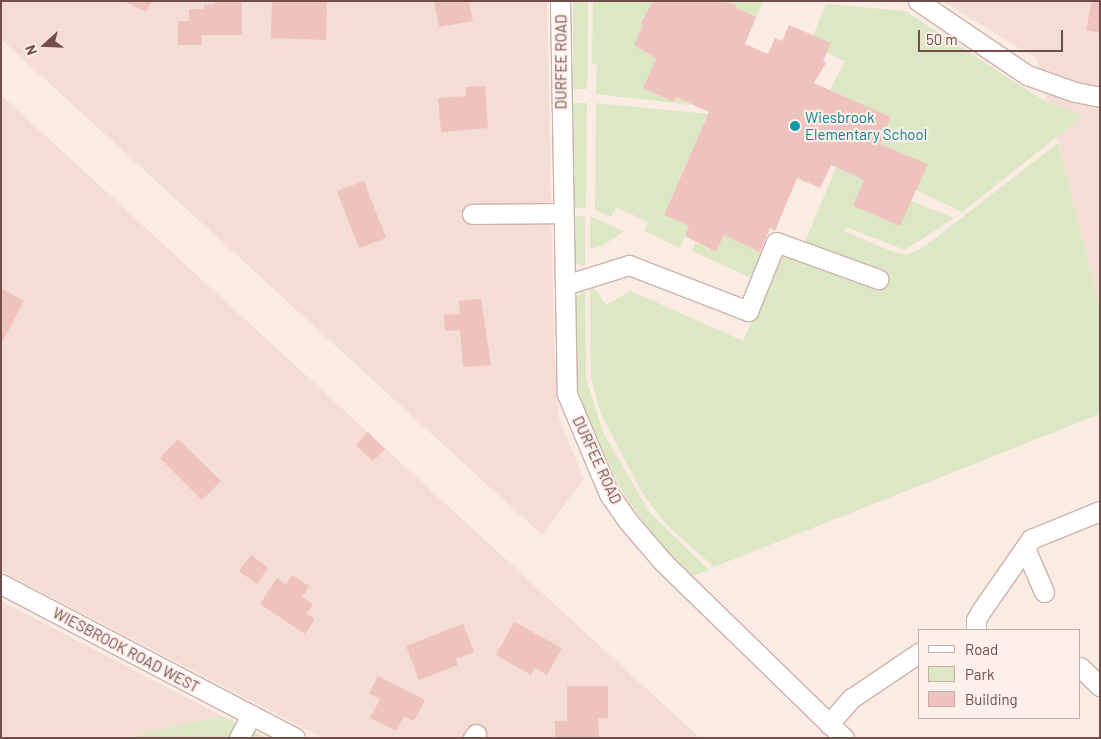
<!DOCTYPE html>
<html>
<head>
<meta charset="utf-8">
<style>
	body { margin:0 }
	#map { position:relative; width:1101px; height:739px; overflow:hidden; background:#faebe3; font-family:Barlow,sans-serif }
	div>[style] { position:absolute }
	.residential>* { inset:0; background:#f4ddd5 }
	.green>* { inset:0; background:#dce7c3 }
	.building>* { inset:0; background:#eec2bd }
	.roads { filter:drop-shadow(1px 0 #cdb2ae) drop-shadow(-1px 0 #cdb2ae) drop-shadow(0 1px #cdb2ae) drop-shadow(0 -1px #cdb2ae) }
	.minor>* { height:19px; margin:-9.5px; padding:0 9.5px; transform-origin:9.5px; border-radius:9.5px; background:#fff }
	.dots>* { width:14px; height:14px; translate:-50% -50%; box-sizing:border-box; border:2px solid #feefe9; border-radius:50% }
	span { translate:-50% -50%; white-space:nowrap; text-align:center; line-height:1.15; -webkit-text-stroke:4.5px #feefe9; paint-order:stroke }
	.street-label { font-size:15px; color:#714d4b }
	.culture-label { font-size:15px; color:#0d838f }
	.left { translate:0 -50%; text-align:left }
	.frame { position:absolute; inset:0; border:2px solid #714d4b; pointer-events:none }
	.legend { position:absolute; left:918px; top:629px; width:162px; height:90px; box-sizing:border-box; background:#feefe9; border:1px solid #c6aeaa; margin:0; padding:6px 9px; list-style:none; font-size:15px; color:#714d4b }
	.legend li { display:flex; align-items:center; gap:10px; height:25px }
	.legend b { width:25px; border:1px solid #c6aeaa }
	.north { position:absolute; left:20px; top:20px; width:50px; height:50px; -webkit-text-stroke:4px #feefe9; paint-order:stroke; rotate:250deg; font-size:14px; font-weight:700; line-height:20px; text-align:center; color:#714d4b }
	.north::after { content:''; display:block; margin:auto; width:18px; height:22px; background:#714d4b; clip-path:polygon(50% 0,100% 100%,50% 72%,0 100%) }
	.scale { position:absolute; left:918px; top:30px; width:145px; height:22px; box-sizing:border-box; border:2px solid #714d4b; border-top:0; padding-left:6px; font-size:15px; line-height:18px; white-space:nowrap; color:#714d4b; -webkit-text-stroke:4px #feefe9; paint-order:stroke }
</style>
</head>
<body>
<div id="map">
	<div class="residential">
		<i style="clip-path:polygon(1px 1px,547px 1px,554px 350px,559px 419px,584px 479px,542px 535px,1px 39px)"></i>
		<i style="clip-path:polygon(943px 1px,1100px 1px,1100px 308px,1037px 59px)"></i>
		<i style="clip-path:polygon(1px 95px,700px 738px,323px 738px,1px 571px)"></i>
		<i style="clip-path:polygon(1px 601px,222px 716px,124px 738px,1px 738px)"></i>
	</div>
	<div class="green">
		<i style="clip-path:polygon(573px 1px,588px 1px,587px 89px,573px 89px)"></i>
		<i style="clip-path:polygon(593px 1px,653px 2px,640px 23px,643px 25px,634px 45px,656px 59px,643px 88px,674px 102px,676px 97px,693px 105px,596px 94px,597px 64px,592px 63px)"></i>
		<i style="clip-path:polygon(721px 1px,764px 1px,756px 17px,736px 8px,737px 5px)"></i>
		<i style="clip-path:polygon(826px 4px,905px 11px,1041px 99px,1083px 116px,962px 212px,916px 190px,927px 164px,880px 144px,891px 117px,830px 90px,845px 61px,827px 52px,813px 36px)"></i>
		<i style="clip-path:polygon(573px 103px,587px 103px,586px 208px,573px 208px)"></i>
		<i style="clip-path:polygon(596px 103px,708px 114px,664px 214px,689px 226px,680px 248px,644px 231px,648px 222px,616px 207px,611px 217px,595px 210px)"></i>
		<i style="clip-path:polygon(1058px 143px,1100px 308px,1100px 414px,714px 567px,666px 524px,643px 494px,601px 414px,591px 377px,590px 287px,594px 288px,606px 305px,631px 291px,743px 341px,786px 246px,801px 251px,836px 168px,864px 180px,853px 206px,900px 226px,911px 201px,954px 218px,905px 250px,846px 227px,844px 231px,893px 252px,907px 255px,924px 247px)"></i>
		<i style="clip-path:polygon(573px 216px,585px 216px,585px 266px,573px 263px)"></i>
		<i style="clip-path:polygon(590px 216px,624px 231px,602px 246px,590px 249px)"></i>
		<i style="clip-path:polygon(724px 235px,762px 253px,754px 279px,692px 251px,695px 243px,716px 252px)"></i>
		<i style="clip-path:polygon(585px 291px,586px 378px,603px 432px,649px 512px,709px 570px,692px 576px,654px 537px,625px 496px,590px 433px,577px 390px,574px 364px,572px 299px)"></i>
		<i style="clip-path:polygon(222px 716px,267px 738px,124px 738px)"></i>
	</div>
	<div class="building">
		<i style="clip-path:polygon(125px 1px,152px 1px,146px 12px)"></i>
		<i style="clip-path:polygon(215px 1px,242px 1px,242px 35px,201px 35px,202px 45px,178px 45px,178px 21px,189px 21px,189px 9px,204px 9px,204px 5px,215px 4px)"></i>
		<i style="clip-path:polygon(272px 1px,327px 1px,326px 40px,271px 38px)"></i>
		<i style="clip-path:polygon(434px 1px,469px 1px,473px 21px,439px 27px)"></i>
		<i style="clip-path:polygon(653px 1px,721px 1px,737px 5px,736px 8px,756px 17px,745px 44px,768px 54px,775px 38px,782px 41px,789px 25px,831px 43px,823px 61px,826px 63px,814px 83px,891px 117px,880px 144px,928px 164px,900px 226px,853px 206px,864px 180px,831px 165px,820px 188px,797px 178px,775px 231px,770px 228px,760px 252px,724px 235px,716px 252px,685px 236px,689px 226px,664px 215px,709px 112px,676px 97px,674px 102px,643px 88px,656px 59px,634px 45px,643px 25px,640px 24px)"></i>
		<i style="clip-path:polygon(1092px 1px,1100px 1px,1100px 33px,1086px 30px)"></i>
		<i style="clip-path:polygon(485px 86px,488px 128px,441px 132px,438px 98px,466px 96px,466px 87px)"></i>
		<i style="clip-path:polygon(364px 181px,386px 238px,359px 248px,337px 191px)"></i>
		<i style="clip-path:polygon(1px 288px,24px 301px,1px 344px)"></i>
		<i style="clip-path:polygon(481px 299px,491px 365px,463px 367px,460px 330px,445px 331px,444px 315px,460px 314px,459px 301px)"></i>
		<i style="clip-path:polygon(368px 432px,385px 449px,373px 461px,356px 445px)"></i>
		<i style="clip-path:polygon(178px 439px,221px 481px,202px 500px,160px 458px)"></i>
		<i style="clip-path:polygon(251px 555px,268px 568px,257px 584px,239px 571px)"></i>
		<i style="clip-path:polygon(292px 575px,309px 586px,302px 597px,313px 604px,307px 614px,315px 619px,305px 634px,260px 604px,277px 578px,286px 584px)"></i>
		<i style="clip-path:polygon(514px 622px,562px 648px,547px 675px,535px 668px,531px 675px,496px 655px)"></i>
		<i style="clip-path:polygon(463px 624px,474px 652px,456px 659px,458px 665px,419px 680px,406px 646px)"></i>
		<i style="clip-path:polygon(378px 676px,425px 700px,414px 721px,404px 716px,396px 731px,370px 718px,380px 699px,369px 694px)"></i>
		<i style="clip-path:polygon(567px 686px,608px 686px,608px 718px,598px 718px,599px 738px,555px 738px,555px 721px,567px 721px)"></i>
	</div>
	<div class="roads">
		<div class="minor">
			<i style="left:560px;top:1px;width:393px;rotate:89deg"></i>
			<i style="left:567px;top:394px;width:108px;rotate:67.2deg"></i>
			<i style="left:609px;top:494px;width:32px;rotate:55deg"></i>
			<i style="left:627px;top:520px;width:57px;rotate:49.3deg"></i>
			<i style="left:664px;top:563px;width:251px;rotate:44.2deg"></i>
			<i style="left:918px;top:1px;width:132px;rotate:34.2deg"></i>
			<i style="left:1027px;top:75px;width:51px;rotate:19.5deg"></i>
			<i style="left:1075px;top:92px;width:25px;rotate:11deg"></i>
			<i style="left:472px;top:214px;width:90px;rotate:-0.6deg"></i>
			<i style="left:565px;top:285px;width:67px;rotate:-17.4deg"></i>
			<i style="left:629px;top:265px;width:128px;rotate:21.1deg"></i>
			<i style="left:748px;top:311px;width:74px;rotate:-67.9deg"></i>
			<i style="left:776px;top:242px;width:109px;rotate:19.9deg"></i>
			<i style="left:1025px;top:548px;width:48px;rotate:66.6deg"></i>
			<i style="left:1px;top:584px;width:332px;rotate:27.6deg"></i>
			<i style="left:976px;top:630px;width:10px;rotate:-90deg"></i>
			<i style="left:976px;top:620px;width:10px;rotate:-61deg"></i>
			<i style="left:981px;top:611px;width:88px;rotate:-55.2deg"></i>
			<i style="left:1031px;top:539px;width:74px;rotate:-22.1deg"></i>
			<i style="left:1080px;top:667px;width:28px;rotate:44deg"></i>
			<i style="left:829px;top:724px;width:35px;rotate:-49deg"></i>
			<i style="left:852px;top:698px;width:82px;rotate:-34.1deg"></i>
			<i style="left:239px;top:738px;width:26px;rotate:-62deg"></i>
			<i style="left:473px;top:738px;width:5px;rotate:-53deg"></i>
		</div>
	</div>
	<div class="dots">
		<i style="left:795px;top:126px;background:#0f9aa8"></i>
	</div>
	<div class="street-label">
		<span style="left:561px;top:62px;rotate:-90deg">DURFEE ROAD</span>
		<span style="left:597px;top:460px;rotate:65deg">DURFEE ROAD</span>
		<span style="left:126px;top:650px;rotate:28deg">WIESBROOK ROAD WEST</span>
	</div>
	<div class="culture-label">
		<span class="left" style="left:805px;top:126px">Wiesbrook<br>Elementary School</span>
	</div>
	<div class="frame"></div>
	<ul class="legend">
	<li><b style="height:6px;background:#fff"></b>Road</li>
	<li><b style="height:14px;background:#dce7c3"></b>Park</li>
	<li><b style="height:14px;background:#eec2bd"></b>Building</li>
	</ul>
	<div class="north">N</div>
	<div class="scale">50 m</div>
</div>
</body>
</html>
